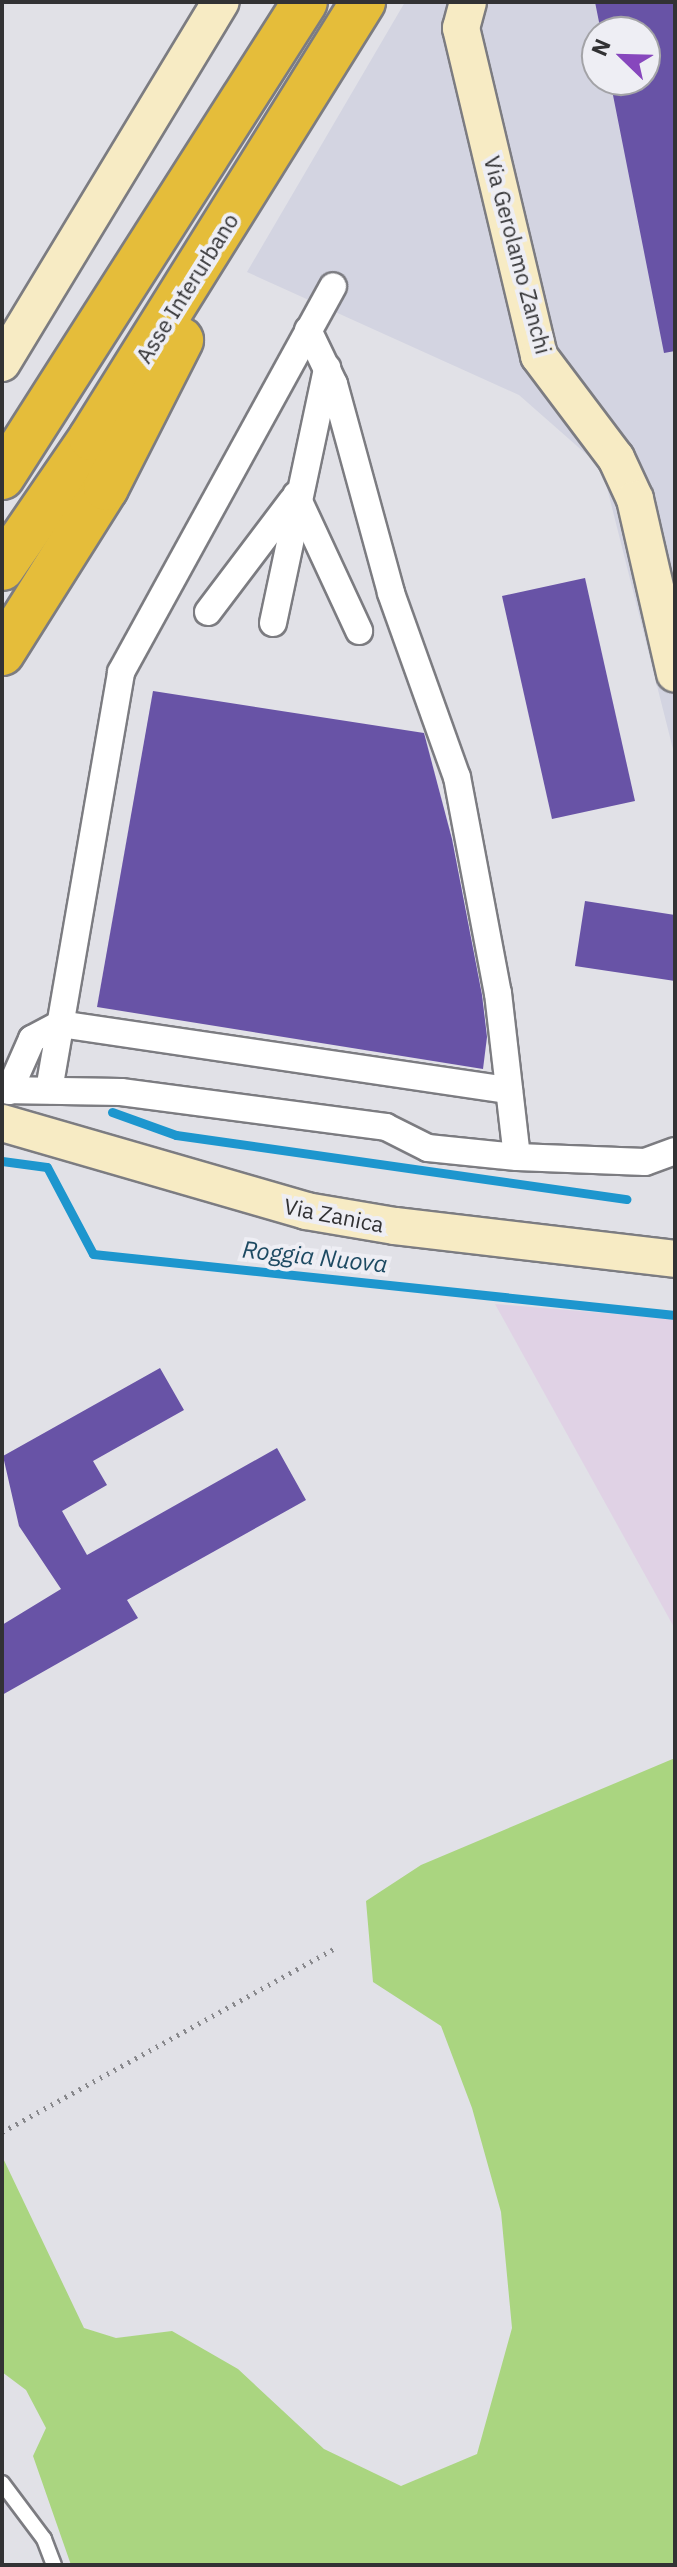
<!DOCTYPE html>
<html>
<head>
<meta charset="utf-8">
<style>
	body { margin:0 }
	#map { position:relative; width:677px; height:2567px; overflow:hidden; background:#e1e1e7; font-family:"IBM Plex Sans",sans-serif }
	div>[style] { position:absolute }
	.built>* { inset:0; background:#d3d4e1 }
	.industrial>* { inset:0; background:#e0d2e5 }
	.green>* { inset:0; background:#aad580 }
	.stream>* { height:9px; margin:-4.5px; padding:0 4.5px; transform-origin:4.5px; border-radius:4.5px; background:#1d96ce }
	.building>* { inset:0; background:#6853a6 }
	.path>* { height:5px; margin-top:-2.5px; transform-origin:0; background:repeating-linear-gradient(90deg,#88888c 0 2px,transparent 0 8px) }
	.roads { filter:drop-shadow(2px 0 #7c7c81) drop-shadow(-2px 0 #7c7c81) drop-shadow(0 2px #7c7c81) drop-shadow(0 -2px #7c7c81) }
	.lane>* { height:14px; margin:-7px; padding:0 7px; transform-origin:7px; border-radius:7px; background:#fff }
	.street>* { height:26px; margin:-13px; padding:0 13px; transform-origin:13px; border-radius:13px; background:#fff }
	.secondary>* { height:36px; margin:-18px; padding:0 18px; transform-origin:18px; border-radius:18px; background:#f7ebc4 }
	.highway>* { height:44px; margin:-22px; padding:0 22px; transform-origin:22px; border-radius:22px; background:#e5bd3a }
	span { translate:-50% -50%; white-space:nowrap; text-align:center; line-height:1.15; -webkit-text-stroke:8px #eeeef4; paint-order:stroke }
	.street-label { font-size:22px; color:#323234 }
	.water-label { font-size:24px; color:#1d4a62; font-style:italic }
	.frame { position:absolute; inset:0; border:4px solid #323234; pointer-events:none }
	.north { position:absolute; left:581px; top:16px; width:80px; height:80px; box-sizing:border-box; background:#eeeef4; border:2px solid #a3a3a7; border-radius:50%; rotate:293deg; font-size:22px; font-weight:700; line-height:32px; text-align:center; color:#323234 }
	.north::after { content:''; display:block; margin:auto; width:28px; height:36px; background:#8747bd; clip-path:polygon(50% 0,100% 100%,50% 72%,0 100%) }
</style>
</head>
<body>
<div id="map">
	<div class="built">
		<i style="clip-path:polygon(evenodd,405px 2px,675px 2px,675px 757px,602px 468px,519px 395px,247px 272px,405px 2px,597px 32px,645px 32px,645px 80px,597px 80px,597px 32px)"></i>
	</div>
	<div class="industrial">
		<i style="clip-path:polygon(495px 1304px,675px 1319px,675px 1629px)"></i>
	</div>
	<div class="green">
		<i style="clip-path:polygon(675px 1758px,675px 2565px,71px 2565px,33px 2456px,46px 2428px,26px 2390px,2px 2372px,2px 2156px,84px 2328px,116px 2338px,172px 2331px,238px 2369px,324px 2449px,401px 2486px,477px 2454px,512px 2328px,501px 2212px,472px 2108px,441px 2026px,373px 1982px,366px 1901px,421px 1865px)"></i>
	</div>
	<div class="stream">
		<i style="left:112px;top:1112px;width:68px;rotate:19.8deg"></i>
		<i style="left:176px;top:1135px;width:455px;rotate:8.1deg"></i>
		<i style="left:2px;top:1161px;width:45px;rotate:7.6deg"></i>
		<i style="left:47px;top:1167px;width:98px;rotate:62.1deg"></i>
		<i style="left:93px;top:1254px;width:585px;rotate:5.98deg"></i>
	</div>
	<div class="building">
		<i style="clip-path:polygon(595px 2px,675px 2px,675px 351px,664px 353px,610px 80px,645px 80px,645px 32px,601px 32px)"></i>
		<i style="clip-path:polygon(585px 578px,635px 801px,552px 819px,502px 596px)"></i>
		<i style="clip-path:polygon(153px 691px,424px 733px,452px 839px,482px 995px,487px 1037px,483px 1069px,97px 1007px)"></i>
		<i style="clip-path:polygon(585px 901px,675px 915px,675px 981px,575px 966px)"></i>
		<i style="clip-path:polygon(160px 1368px,184px 1410px,93px 1461px,107px 1485px,62px 1511px,87px 1555px,277px 1448px,306px 1500px,127px 1600px,138px 1618px,2px 1695px,2px 1625px,61px 1589px,19px 1526px,3px 1456px)"></i>
	</div>
	<div class="path">
		<i style="left:2px;top:2132px;width:380px;rotate:-28.9deg"></i>
	</div>
	<div class="roads">
		<div class="lane">
			<i style="left:2px;top:2483px;width:70px;rotate:53.1deg"></i>
			<i style="left:44px;top:2539px;width:28px;rotate:69deg"></i>
		</div>
		<div class="street">
			<i style="left:308px;top:330px;width:60px;rotate:64.3deg"></i>
			<i style="left:334px;top:384px;width:217px;rotate:74.7deg"></i>
			<i style="left:391px;top:593px;width:195px;rotate:70.3deg"></i>
			<i style="left:457px;top:777px;width:220px;rotate:79.3deg"></i>
			<i style="left:498px;top:993px;width:165px;rotate:83.4deg"></i>
			<i style="left:296px;top:495px;width:150px;rotate:65.1deg"></i>
			<i style="left:208px;top:612px;width:139px;rotate:-52.9deg"></i>
			<i style="left:273px;top:623px;width:261px;rotate:-78deg"></i>
			<i style="left:2px;top:1090px;width:119px;rotate:1deg"></i>
			<i style="left:121px;top:1092px;width:267px;rotate:7.5deg"></i>
			<i style="left:386px;top:1127px;width:47px;rotate:26.6deg"></i>
			<i style="left:428px;top:1148px;width:89px;rotate:5.8deg"></i>
			<i style="left:517px;top:1157px;width:128px;rotate:2.2deg"></i>
			<i style="left:645px;top:1162px;width:32px;rotate:-20deg"></i>
			<i style="left:49px;top:1090px;width:424px;rotate:-80.2deg"></i>
			<i style="left:121px;top:672px;width:440px;rotate:-61.2deg"></i>
			<i style="left:9px;top:1091px;width:57px;rotate:-66.1deg"></i>
			<i style="left:32px;top:1039px;width:32px;rotate:-28deg"></i>
			<i style="left:60px;top:1024px;width:454px;rotate:8.4deg"></i>
		</div>
		<div class="secondary">
			<i style="left:468px;top:2px;width:27px;rotate:105deg"></i>
			<i style="left:461px;top:28px;width:337px;rotate:76.6deg"></i>
			<i style="left:539px;top:356px;width:128px;rotate:53deg"></i>
			<i style="left:616px;top:458px;width:45px;rotate:65.1deg"></i>
			<i style="left:635px;top:499px;width:179px;rotate:77.1deg"></i>
			<i style="left:2px;top:363px;width:422px;rotate:-58.8deg"></i>
			<i style="left:2px;top:1123px;width:316px;rotate:16.1deg"></i>
			<i style="left:306px;top:1211px;width:90px;rotate:9.6deg"></i>
			<i style="left:395px;top:1226px;width:282px;rotate:6.7deg"></i>
		</div>
		<div class="highway">
			<i style="left:2px;top:477px;width:563px;rotate:-57.47deg"></i>
			<i style="left:2px;top:568px;width:158px;rotate:-55.6deg"></i>
			<i style="left:91px;top:438px;width:514px;rotate:-58.04deg"></i>
			<i style="left:2px;top:653px;width:195px;rotate:-57.8deg"></i>
			<i style="left:106px;top:488px;width:166px;rotate:-63.1deg"></i>
		</div>
	</div>
	<div class="street-label">
		<span style="left:518px;top:255px;rotate:75deg">Via Gerolamo Zanchi</span>
		<span style="left:187px;top:288px;rotate:-58deg">Asse Interurbano</span>
		<span style="left:334px;top:1215px;rotate:11deg">Via Zanica</span>
	</div>
	<div class="water-label">
		<span style="left:315px;top:1257px;rotate:6deg">Roggia Nuova</span>
	</div>
	<div class="frame"></div>
	<div class="north">N</div>
</div>
</body>
</html>
